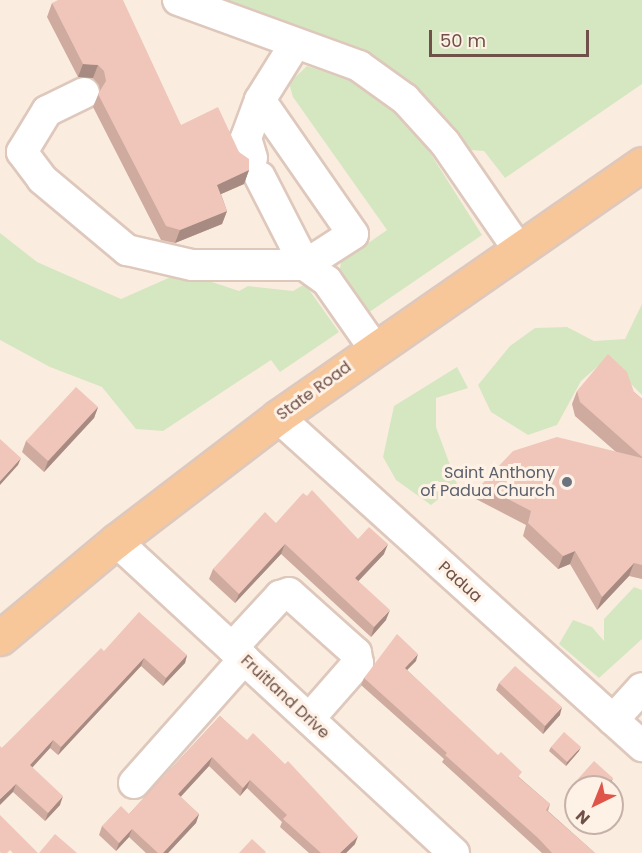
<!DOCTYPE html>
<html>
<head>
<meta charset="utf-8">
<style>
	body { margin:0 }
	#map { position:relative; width:642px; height:853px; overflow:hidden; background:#fbece0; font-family:Poppins,sans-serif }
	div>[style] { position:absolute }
	.green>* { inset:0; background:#d5e7c0 }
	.roads { filter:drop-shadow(2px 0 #dec8bc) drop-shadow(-2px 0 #dec8bc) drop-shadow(0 2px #dec8bc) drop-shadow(0 -2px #dec8bc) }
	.minor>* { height:30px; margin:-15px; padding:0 15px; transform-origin:15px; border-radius:15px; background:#fff }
	.major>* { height:33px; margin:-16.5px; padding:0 16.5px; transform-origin:16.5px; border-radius:16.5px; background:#f7c79a }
	.wall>* { inset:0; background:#ceaa9f }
	.shaded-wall>* { inset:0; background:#a78b82 }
	.building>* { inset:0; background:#efc6b9 }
	.dots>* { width:16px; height:16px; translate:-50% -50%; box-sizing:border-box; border:3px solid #fef1e5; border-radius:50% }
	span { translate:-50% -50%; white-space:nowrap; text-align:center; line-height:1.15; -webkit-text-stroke:6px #fef1e5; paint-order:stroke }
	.street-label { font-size:16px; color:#705149 }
	.worship-label { font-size:16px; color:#5b616d }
	.right { translate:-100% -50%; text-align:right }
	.north { position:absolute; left:564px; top:775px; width:60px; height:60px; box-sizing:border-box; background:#fef1e5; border:2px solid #c5b1a7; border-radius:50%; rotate:223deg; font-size:16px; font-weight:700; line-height:24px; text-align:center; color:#705149 }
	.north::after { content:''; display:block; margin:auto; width:21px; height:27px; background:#e05549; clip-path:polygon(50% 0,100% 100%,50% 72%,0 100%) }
	.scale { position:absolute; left:429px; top:30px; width:160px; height:27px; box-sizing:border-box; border:3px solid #705149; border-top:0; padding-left:8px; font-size:18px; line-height:21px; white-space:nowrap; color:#705149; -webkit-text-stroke:4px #fef1e5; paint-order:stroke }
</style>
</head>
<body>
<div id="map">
	<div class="green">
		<i style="clip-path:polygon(207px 0,642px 0,642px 84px,505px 178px,484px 151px,458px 149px,413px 93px)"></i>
		<i style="clip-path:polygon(307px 66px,357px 82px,408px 118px,482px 235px,365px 315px,339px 276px,341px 262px,387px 230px,293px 97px,289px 83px)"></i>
		<i style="clip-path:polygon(0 233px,37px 262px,121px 299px,182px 272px,239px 291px,248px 286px,293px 291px,305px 284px,339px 332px,280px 372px,271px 360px,163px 431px,136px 429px,102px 387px,50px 367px,0 340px)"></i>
		<i style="clip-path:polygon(642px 304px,642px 395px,606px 359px,581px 381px,557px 425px,528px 435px,491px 412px,478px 385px,510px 346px,535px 328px,567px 327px,594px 341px,625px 339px)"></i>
		<i style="clip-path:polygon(457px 367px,468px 388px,436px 398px,436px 427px,457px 484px,431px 505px,396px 480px,383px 457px,394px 406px)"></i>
		<i style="clip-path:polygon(634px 587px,642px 590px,642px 639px,599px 678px,559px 644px,573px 620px,592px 627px,604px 641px,604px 619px)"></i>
	</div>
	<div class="roads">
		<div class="minor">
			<i style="left:178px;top:0;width:193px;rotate:20deg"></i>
			<i style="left:359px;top:66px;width:57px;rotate:35.7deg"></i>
			<i style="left:405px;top:99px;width:59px;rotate:47.7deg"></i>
			<i style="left:445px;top:143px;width:129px;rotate:55.4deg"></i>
			<i style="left:84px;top:93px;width:41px;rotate:154.1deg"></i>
			<i style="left:47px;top:111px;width:48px;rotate:121.4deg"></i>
			<i style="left:22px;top:152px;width:34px;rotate:53deg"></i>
			<i style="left:42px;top:179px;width:111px;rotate:39.9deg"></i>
			<i style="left:127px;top:250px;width:67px;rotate:13deg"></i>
			<i style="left:192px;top:265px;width:113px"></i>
			<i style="left:305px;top:265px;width:27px;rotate:36deg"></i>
			<i style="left:327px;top:281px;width:82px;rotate:55deg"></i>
			<i style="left:252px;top:158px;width:21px;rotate:-107deg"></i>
			<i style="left:246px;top:138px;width:40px;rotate:-69.8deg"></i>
			<i style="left:260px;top:177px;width:99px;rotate:62.9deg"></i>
			<i style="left:305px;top:265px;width:57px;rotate:-32.9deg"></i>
			<i style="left:353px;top:234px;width:163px;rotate:-124.8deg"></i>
			<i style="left:260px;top:100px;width:66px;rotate:-58deg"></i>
			<i style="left:278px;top:417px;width:491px;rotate:42.1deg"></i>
			<i style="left:116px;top:541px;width:460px;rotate:42.7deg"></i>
			<i style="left:232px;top:648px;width:71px;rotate:-47.3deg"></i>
			<i style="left:280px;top:596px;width:9px;rotate:-18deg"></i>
			<i style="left:289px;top:593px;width:90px;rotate:41.8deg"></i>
			<i style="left:356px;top:653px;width:10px;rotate:79deg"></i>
			<i style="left:358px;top:663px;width:74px;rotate:131.2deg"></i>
			<i style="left:613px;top:720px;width:43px;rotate:-47.8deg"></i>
			<i style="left:134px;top:783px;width:166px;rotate:-48.4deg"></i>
		</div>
		<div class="major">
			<i style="left:0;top:638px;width:151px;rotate:-39.9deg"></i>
			<i style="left:116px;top:541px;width:204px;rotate:-37.4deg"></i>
			<i style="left:278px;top:417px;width:443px;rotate:-34.8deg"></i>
		</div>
	</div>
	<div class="wall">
		<i style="clip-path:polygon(52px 3px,181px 125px,239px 152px,249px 170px,244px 184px,221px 194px,227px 211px,222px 224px,175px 243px,161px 240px,93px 107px,100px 90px,99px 85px,93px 78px,78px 77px,47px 17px)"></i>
		<i style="clip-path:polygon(577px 391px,634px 392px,642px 399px,642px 579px,629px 576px,597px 610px,570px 564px,558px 569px,523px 536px,526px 525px,476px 499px,481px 485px,616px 452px,575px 416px,572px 404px)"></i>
		<i style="clip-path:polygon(98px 407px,94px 418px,44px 472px,22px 452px,26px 441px)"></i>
		<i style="clip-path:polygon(276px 523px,358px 539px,384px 554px,358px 581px,386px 620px,371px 637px,281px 554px,235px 603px,209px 579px,213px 569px)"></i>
		<i style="clip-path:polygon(104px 651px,187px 655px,185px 663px,163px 686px,141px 666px,58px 755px,50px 748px,32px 768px,60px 805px,45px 821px,13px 792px,2px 748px)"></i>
		<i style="clip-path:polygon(416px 661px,407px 670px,520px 778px,550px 804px,548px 811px,595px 853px,542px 853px,442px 762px,444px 759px,361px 685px,364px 678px)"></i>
		<i style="clip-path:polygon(499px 683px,560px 715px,543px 734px,496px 690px)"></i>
		<i style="clip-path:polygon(220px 716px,355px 844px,346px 853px,309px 853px,280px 827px,282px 822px,247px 788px,240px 796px,209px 766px,180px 797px,199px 814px,196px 823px,168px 853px,146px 853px,129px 837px,116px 851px,99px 835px,102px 826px,129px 814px)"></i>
		<i style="clip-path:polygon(551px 747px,579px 751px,566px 766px,549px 751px)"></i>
		<i style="clip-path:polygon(577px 780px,610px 786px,609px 787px,576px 787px,576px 790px,574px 788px)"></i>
	</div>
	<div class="shaded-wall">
		<i style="clip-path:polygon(83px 64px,98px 65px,93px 78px,78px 77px)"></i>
		<i style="clip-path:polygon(249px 170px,244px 184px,212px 198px,217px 185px)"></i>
		<i style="clip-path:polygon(227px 211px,222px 224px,175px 243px,180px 230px)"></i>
		<i style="clip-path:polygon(98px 407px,94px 418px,44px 472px,48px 461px)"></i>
		<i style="clip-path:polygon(21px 458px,18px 465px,0 485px,0 481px)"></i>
		<i style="clip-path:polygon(285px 544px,281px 554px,235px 603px,239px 594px)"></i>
		<i style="clip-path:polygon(388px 544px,384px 554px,352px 588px,355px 578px)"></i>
		<i style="clip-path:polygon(575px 551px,570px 564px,558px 569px,563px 556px)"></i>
		<i style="clip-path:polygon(634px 563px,629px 576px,597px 610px,602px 597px)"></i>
		<i style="clip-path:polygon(390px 610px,386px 620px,371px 637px,374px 627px)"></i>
		<i style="clip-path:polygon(418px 654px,416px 661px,402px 675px,405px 668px)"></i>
		<i style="clip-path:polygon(187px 655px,185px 663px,163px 686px,166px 678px)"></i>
		<i style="clip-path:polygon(144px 658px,141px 666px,58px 755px,61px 747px)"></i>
		<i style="clip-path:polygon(562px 707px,560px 715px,543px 734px,545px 726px)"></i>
		<i style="clip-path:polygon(53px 740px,50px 748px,27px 773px,30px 765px)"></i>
		<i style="clip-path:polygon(581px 747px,579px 751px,566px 766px,567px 762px)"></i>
		<i style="clip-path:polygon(212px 757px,209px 766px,175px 803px,178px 794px)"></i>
		<i style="clip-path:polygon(613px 778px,609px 787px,605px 787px)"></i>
		<i style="clip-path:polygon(250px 780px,247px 788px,240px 796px,243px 788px)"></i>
		<i style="clip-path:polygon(16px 784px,13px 792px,0 805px,0 799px)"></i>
		<i style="clip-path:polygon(63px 796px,60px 805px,45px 821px,48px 813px)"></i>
		<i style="clip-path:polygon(199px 814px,196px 823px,168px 853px,163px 853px)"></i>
		<i style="clip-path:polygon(132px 829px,129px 837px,116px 851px,119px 843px)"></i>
		<i style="clip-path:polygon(358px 836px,355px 844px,346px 853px,340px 853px)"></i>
	</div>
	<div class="building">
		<i style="clip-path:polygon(58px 0,123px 0,181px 125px,218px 107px,239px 152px,249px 159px,249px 170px,217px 185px,227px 211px,180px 230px,166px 226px,98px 94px,106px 81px,104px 71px,98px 65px,83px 64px,52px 3px)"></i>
		<i style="clip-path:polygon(608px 354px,627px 372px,634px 392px,642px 399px,642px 457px,580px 402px,577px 391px)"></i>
		<i style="clip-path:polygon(76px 387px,98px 407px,48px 461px,26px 441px)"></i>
		<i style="clip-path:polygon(557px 437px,642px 458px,642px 565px,634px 563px,602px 597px,575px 551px,563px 556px,528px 523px,531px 511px,481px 485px,513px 451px)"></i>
		<i style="clip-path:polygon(0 439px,21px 458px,0 481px)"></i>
		<i style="clip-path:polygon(312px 490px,358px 539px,369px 527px,388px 544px,355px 578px,390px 610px,374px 627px,285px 544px,239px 594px,213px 569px,265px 512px,276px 523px,303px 493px,307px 496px)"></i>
		<i style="clip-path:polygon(139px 612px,187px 655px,166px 678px,144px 658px,61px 747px,53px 740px,30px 765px,63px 796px,48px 813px,16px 784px,0 799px,0 746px,2px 748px,101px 648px,104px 651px)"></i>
		<i style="clip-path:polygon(397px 634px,418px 654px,405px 668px,498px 755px,501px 752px,522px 772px,518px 777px,550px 804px,546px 810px,595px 853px,552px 853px,538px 838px,445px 755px,447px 753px,364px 678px)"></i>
		<i style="clip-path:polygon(515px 666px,562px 707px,545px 726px,499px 683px)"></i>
		<i style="clip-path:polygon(220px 716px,247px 740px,253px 733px,285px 764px,288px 761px,358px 836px,340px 853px,321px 853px,283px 819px,287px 815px,250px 780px,243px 788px,212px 757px,178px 794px,199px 814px,163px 853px,158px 853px,132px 829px,119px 843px,102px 826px,121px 806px,129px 814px)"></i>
		<i style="clip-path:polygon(564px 732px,581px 747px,567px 762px,551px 747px)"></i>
		<i style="clip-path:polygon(594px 761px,613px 778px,605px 787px,584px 787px,577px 780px)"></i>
		<i style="clip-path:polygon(0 815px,38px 853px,13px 853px,10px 850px,7px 853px,1px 853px,0 852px)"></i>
		<i style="clip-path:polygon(55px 834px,77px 853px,39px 853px)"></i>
		<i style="clip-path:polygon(252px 839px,266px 852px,265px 853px,239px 853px)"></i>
	</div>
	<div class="dots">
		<i style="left:567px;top:482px;background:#6b7280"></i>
	</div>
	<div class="street-label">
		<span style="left:314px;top:391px;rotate:-36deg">State Road</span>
		<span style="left:460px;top:582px;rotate:42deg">Padua</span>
		<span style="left:285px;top:697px;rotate:43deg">Fruitland Drive</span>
	</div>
	<div class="worship-label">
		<span class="right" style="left:555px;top:482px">Saint Anthony<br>of Padua Church</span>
	</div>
	<div class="north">N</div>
	<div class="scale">50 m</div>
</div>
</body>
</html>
